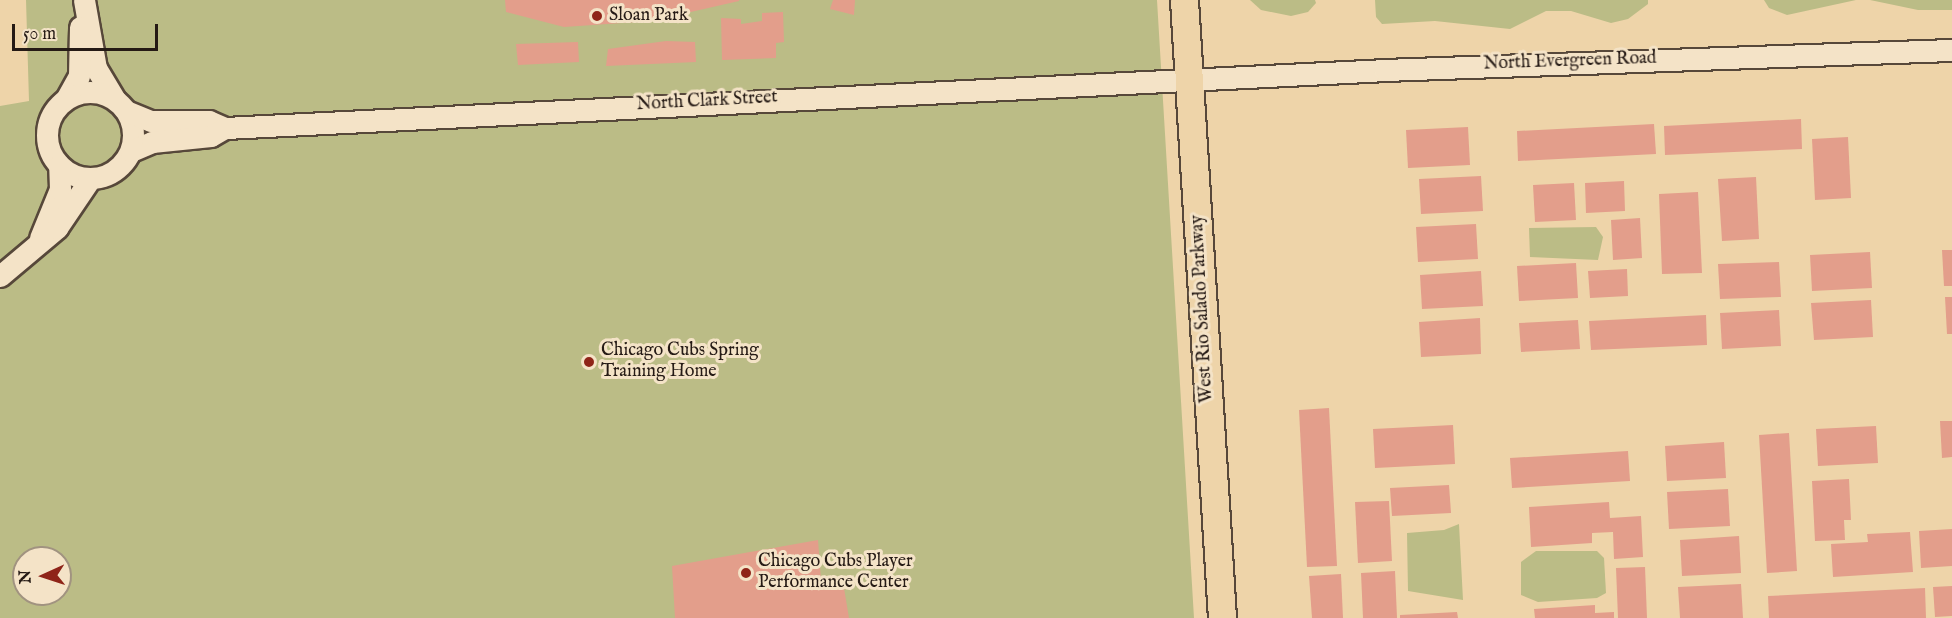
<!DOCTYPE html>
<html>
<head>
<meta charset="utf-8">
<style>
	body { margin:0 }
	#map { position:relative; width:1952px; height:618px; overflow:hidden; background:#eed4a9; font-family:"IM FELL English",serif }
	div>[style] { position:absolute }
	.green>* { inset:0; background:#bbbc86 }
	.building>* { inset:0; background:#e39e8b }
	.roads { filter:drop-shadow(2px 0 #57483a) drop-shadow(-2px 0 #57483a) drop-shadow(0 2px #57483a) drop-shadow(0 -2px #57483a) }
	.minor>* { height:21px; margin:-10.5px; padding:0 10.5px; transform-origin:10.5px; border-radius:10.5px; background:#f4e3c7 }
	.minor>.ring { margin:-10.5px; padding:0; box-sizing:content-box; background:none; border:21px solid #f4e3c7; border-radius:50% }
	.major>* { height:27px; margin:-13.5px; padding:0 13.5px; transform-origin:13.5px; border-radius:13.5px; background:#eed4a9 }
	.dots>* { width:16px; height:16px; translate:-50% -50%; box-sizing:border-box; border:3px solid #f4e3c7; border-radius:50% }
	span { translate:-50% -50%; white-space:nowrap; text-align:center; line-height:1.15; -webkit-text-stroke:6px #f4e3c7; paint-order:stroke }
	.poi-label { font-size:18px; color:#251a15 }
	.left { translate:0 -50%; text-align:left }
	.street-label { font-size:18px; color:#251a15 }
	.north { position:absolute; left:12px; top:546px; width:60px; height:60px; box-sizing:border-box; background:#f4e3c7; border:2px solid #a19380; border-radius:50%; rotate:267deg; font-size:16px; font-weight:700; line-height:24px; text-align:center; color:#251a15 }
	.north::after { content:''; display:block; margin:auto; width:21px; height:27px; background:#8f2418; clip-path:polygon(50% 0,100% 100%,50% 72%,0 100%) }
	.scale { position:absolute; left:12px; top:24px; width:146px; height:27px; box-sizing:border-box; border:3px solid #251a15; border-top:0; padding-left:8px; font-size:18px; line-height:21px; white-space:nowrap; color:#251a15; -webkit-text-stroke:4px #f4e3c7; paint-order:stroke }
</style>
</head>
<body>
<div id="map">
	<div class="green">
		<i style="clip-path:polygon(evenodd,26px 0,1157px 0,1194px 618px,0 618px,0 106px,29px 101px,26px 0,24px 558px,60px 558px,60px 594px,24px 594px,24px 558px)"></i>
		<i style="clip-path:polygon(1250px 0,1315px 0,1316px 3px,1308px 12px,1291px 16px,1261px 10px)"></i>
		<i style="clip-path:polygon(1375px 0,1648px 0,1648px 4px,1628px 19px,1611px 23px,1571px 11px,1546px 11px,1510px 29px,1435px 21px,1382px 24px,1376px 17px)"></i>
		<i style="clip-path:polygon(1764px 0,1856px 0,1787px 15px,1769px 8px)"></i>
		<i style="clip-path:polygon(1870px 0,1952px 0,1952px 10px,1918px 10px)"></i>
		<i style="clip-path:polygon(1596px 227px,1603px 237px,1598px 260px,1530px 257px,1529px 228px)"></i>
		<i style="clip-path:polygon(1459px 524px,1463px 600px,1408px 591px,1407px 533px,1444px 530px)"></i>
		<i style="clip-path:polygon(1536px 551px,1597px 551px,1604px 558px,1606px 593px,1597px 598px,1538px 602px,1521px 595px,1521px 562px)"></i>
	</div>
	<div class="building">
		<i style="clip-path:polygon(505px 0,739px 0,739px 1px,651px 21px,564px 27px,506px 12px)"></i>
		<i style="clip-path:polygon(833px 0,855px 0,854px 15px,830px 9px)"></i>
		<i style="clip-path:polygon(783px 12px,784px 42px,776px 43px,776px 58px,722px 60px,721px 18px,741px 19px,741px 24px,762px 21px,762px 13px)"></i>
		<i style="clip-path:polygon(666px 41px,695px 42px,696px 62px,606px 66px,608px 49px)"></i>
		<i style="clip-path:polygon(578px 42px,579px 62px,518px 65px,516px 44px)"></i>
		<i style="clip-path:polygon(1801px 119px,1802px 149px,1665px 155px,1664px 126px)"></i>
		<i style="clip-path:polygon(1654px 124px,1656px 154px,1518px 161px,1517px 131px)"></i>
		<i style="clip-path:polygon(1468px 127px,1470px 165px,1408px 168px,1406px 130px)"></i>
		<i style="clip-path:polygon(1848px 137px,1851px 198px,1815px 200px,1812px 139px)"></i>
		<i style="clip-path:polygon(1481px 176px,1483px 211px,1421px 214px,1419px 179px)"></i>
		<i style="clip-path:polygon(1756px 177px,1759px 239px,1722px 241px,1718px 179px)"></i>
		<i style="clip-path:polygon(1624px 181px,1625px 211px,1586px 213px,1585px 183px)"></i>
		<i style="clip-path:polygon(1574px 183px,1576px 220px,1535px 222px,1533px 185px)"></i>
		<i style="clip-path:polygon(1698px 192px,1702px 273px,1662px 274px,1659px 194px)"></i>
		<i style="clip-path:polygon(1640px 218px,1642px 258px,1613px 260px,1611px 220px)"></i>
		<i style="clip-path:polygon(1476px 224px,1478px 259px,1418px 262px,1416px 227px)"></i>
		<i style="clip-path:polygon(1942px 250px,1952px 250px,1952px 286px,1944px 286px)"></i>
		<i style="clip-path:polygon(1870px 252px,1872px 288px,1812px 291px,1810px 255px)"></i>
		<i style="clip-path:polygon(1779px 262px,1781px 297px,1720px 299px,1718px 264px)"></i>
		<i style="clip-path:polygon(1576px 263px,1578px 298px,1519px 301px,1517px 266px)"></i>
		<i style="clip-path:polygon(1627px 269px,1628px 296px,1590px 298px,1588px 271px)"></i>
		<i style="clip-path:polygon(1481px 271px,1483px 306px,1422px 309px,1420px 275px)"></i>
		<i style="clip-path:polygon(1945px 297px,1952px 297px,1952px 334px,1947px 334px)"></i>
		<i style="clip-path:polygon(1871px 300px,1873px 337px,1814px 340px,1811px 303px)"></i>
		<i style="clip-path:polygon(1779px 310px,1781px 346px,1722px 349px,1720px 313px)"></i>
		<i style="clip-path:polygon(1706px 315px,1707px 345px,1591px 350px,1589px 321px)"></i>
		<i style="clip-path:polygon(1480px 318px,1481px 354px,1421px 357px,1419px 322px)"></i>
		<i style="clip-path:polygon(1578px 320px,1580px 349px,1521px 352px,1519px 323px)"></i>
		<i style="clip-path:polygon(1329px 408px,1337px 566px,1307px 567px,1299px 410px)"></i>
		<i style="clip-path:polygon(1940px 421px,1952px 421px,1952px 457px,1942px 458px)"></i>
		<i style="clip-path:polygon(1453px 425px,1455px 464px,1375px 468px,1373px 429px)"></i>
		<i style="clip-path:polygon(1876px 426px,1878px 463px,1818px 466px,1816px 429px)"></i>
		<i style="clip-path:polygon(1789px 433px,1797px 571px,1767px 573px,1759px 435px)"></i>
		<i style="clip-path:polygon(1724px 442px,1726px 478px,1667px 481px,1665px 446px)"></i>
		<i style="clip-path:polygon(1628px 451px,1630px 481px,1512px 488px,1510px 458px)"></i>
		<i style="clip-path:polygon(1849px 479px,1851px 520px,1844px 520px,1845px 540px,1815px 541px,1812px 481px)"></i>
		<i style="clip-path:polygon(1449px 485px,1451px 513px,1392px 516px,1390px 488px)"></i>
		<i style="clip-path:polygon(1728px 489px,1730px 526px,1669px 529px,1667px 492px)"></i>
		<i style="clip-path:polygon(1389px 501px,1392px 561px,1358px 563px,1355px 502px)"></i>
		<i style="clip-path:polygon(1609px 502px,1610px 518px,1641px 516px,1643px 557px,1614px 559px,1613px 532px,1592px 533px,1592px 543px,1531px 547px,1529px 507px)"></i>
		<i style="clip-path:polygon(1952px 529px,1952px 566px,1921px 568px,1919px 531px)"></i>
		<i style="clip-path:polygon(1910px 532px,1913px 572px,1833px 577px,1831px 544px,1868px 542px,1867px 534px)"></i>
		<i style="clip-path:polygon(1739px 536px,1741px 573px,1682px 576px,1680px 540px)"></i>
		<i style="clip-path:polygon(818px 540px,821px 580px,843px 582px,849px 618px,675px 618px,672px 566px)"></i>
		<i style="clip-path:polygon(1645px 567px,1647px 618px,1618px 618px,1616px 568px)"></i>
		<i style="clip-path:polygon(1395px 571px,1397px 618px,1363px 618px,1361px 573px)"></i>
		<i style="clip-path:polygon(1341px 574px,1343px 618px,1312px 618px,1309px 576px)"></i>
		<i style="clip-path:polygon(1741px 584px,1743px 618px,1680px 618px,1678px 587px)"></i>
		<i style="clip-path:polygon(1952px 586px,1952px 616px,1935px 617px,1933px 587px)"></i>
		<i style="clip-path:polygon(1925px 588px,1926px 618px,1769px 618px,1768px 596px)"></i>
		<i style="clip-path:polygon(1595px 605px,1595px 613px,1614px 612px,1614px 618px,1535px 618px,1534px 609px)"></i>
		<i style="clip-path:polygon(1457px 612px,1458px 618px,1400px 618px,1400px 615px)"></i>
	</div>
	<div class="roads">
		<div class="minor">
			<i style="left:84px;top:0;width:69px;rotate:80deg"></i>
			<i style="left:96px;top:68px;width:37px;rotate:59deg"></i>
			<i class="ring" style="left:47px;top:92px;width:65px;height:65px"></i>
			<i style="left:66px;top:99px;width:26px;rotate:-61deg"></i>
			<i style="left:79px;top:76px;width:49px;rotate:-88.8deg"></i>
			<i style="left:126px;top:111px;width:27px;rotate:22deg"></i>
			<i style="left:151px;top:121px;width:58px"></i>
			<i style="left:209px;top:121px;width:17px;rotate:24deg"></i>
			<i style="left:225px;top:128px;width:1160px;rotate:-2.86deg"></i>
			<i style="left:1384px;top:70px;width:568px;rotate:-2.02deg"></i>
			<i style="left:131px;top:151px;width:23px;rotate:-23deg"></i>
			<i style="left:152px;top:142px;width:59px;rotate:-5.8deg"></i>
			<i style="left:211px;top:136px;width:16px;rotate:-30deg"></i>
			<i style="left:40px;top:238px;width:53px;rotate:-67.8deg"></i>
			<i style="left:60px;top:189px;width:24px;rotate:-92deg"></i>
			<i style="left:0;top:276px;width:75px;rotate:-40.1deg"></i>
			<i style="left:57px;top:228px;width:59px;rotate:-56deg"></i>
		</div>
		<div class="major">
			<i style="left:1184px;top:0;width:619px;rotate:86.48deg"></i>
		</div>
	</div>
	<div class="dots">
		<i style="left:597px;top:16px;background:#8f2418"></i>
		<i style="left:589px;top:362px;background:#8f2418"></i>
		<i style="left:746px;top:573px;background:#8f2418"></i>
	</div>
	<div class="poi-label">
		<span class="left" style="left:609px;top:16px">Sloan Park</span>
		<span class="left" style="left:601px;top:362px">Chicago Cubs Spring<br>Training Home</span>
		<span class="left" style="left:758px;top:573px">Chicago Cubs Player<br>Performance Center</span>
	</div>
	<div class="street-label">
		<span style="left:1570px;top:62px;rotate:-2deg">North Evergreen Road</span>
		<span style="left:707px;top:102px;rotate:-3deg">North Clark Street</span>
		<span style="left:1203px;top:309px;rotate:-93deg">West Rio Salado Parkway</span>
	</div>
	<div class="north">N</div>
	<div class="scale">50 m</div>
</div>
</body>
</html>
